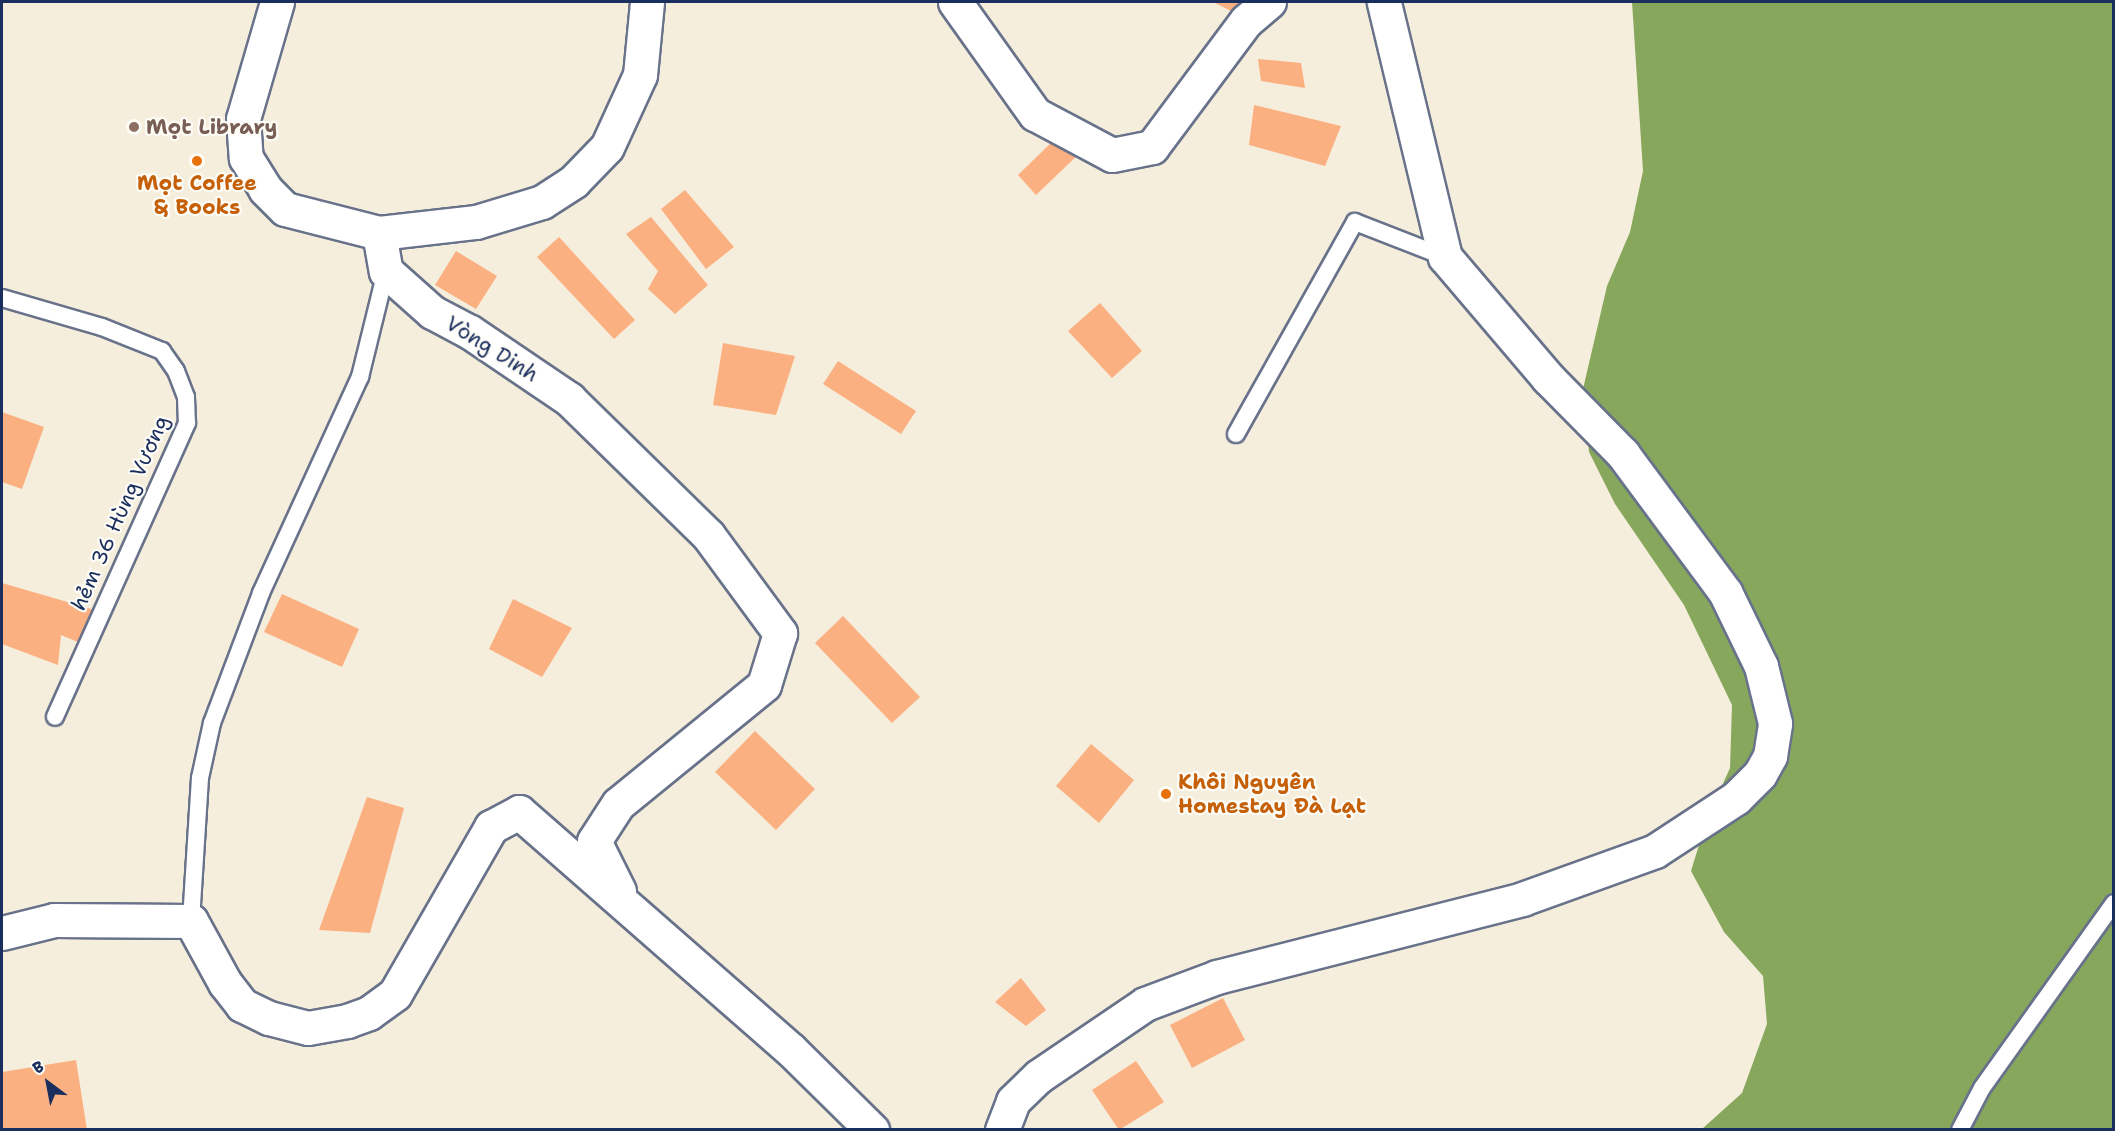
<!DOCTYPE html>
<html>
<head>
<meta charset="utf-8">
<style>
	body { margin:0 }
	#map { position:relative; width:2115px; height:1131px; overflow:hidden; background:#f6eedc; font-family:"Shantell Sans",sans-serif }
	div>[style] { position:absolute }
	.forest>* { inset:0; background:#87a85c }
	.building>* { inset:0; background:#fbb081 }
	.roads { filter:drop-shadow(2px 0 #68728a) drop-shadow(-2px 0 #68728a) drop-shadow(0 2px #68728a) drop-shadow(0 -2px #68728a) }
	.service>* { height:16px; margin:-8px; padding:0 8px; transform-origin:8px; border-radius:8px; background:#fff }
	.minor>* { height:33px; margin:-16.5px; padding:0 16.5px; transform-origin:16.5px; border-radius:16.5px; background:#fff }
	.dots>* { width:16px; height:16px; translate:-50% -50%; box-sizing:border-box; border:3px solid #fdfcf7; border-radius:50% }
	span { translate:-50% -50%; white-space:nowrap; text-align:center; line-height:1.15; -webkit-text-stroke:4.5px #fdfcf7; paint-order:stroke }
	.education-label { font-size:21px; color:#785e54; font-weight:700 }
	.left { translate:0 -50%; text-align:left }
	.food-label { font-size:21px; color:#c56008; font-weight:700 }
	.street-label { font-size:21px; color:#1b2f5e }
	.frame { position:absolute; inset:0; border:3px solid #1b2f5e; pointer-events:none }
	.north { position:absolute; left:18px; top:1053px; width:60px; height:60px; -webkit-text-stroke:4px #fdfcf7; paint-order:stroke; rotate:328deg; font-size:16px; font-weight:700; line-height:24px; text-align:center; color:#1b2f5e }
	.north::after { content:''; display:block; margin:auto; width:21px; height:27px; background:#1b2f5e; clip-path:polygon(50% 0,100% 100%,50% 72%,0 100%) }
</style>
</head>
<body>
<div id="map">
	<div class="forest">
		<i style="clip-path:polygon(1632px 2px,2113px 2px,2113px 1129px,1702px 1129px,1742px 1093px,1767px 1024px,1763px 976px,1724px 932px,1691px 871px,1707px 819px,1730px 768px,1732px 705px,1684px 605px,1615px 504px,1589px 452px,1583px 389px,1607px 286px,1630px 232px,1643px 171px)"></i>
	</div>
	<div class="building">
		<i style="clip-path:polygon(1213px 2px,1251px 2px,1237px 14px)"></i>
		<i style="clip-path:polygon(1258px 59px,1301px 63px,1305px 88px,1261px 81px)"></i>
		<i style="clip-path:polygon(1254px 105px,1341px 126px,1325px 166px,1249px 145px)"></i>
		<i style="clip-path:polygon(1056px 138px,1081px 152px,1036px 195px,1018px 175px)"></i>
		<i style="clip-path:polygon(685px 190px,734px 247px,706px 269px,661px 209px)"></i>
		<i style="clip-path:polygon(651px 217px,708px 285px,675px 314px,648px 289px,658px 271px,626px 234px)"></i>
		<i style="clip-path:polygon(559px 237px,635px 320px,614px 339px,537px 257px)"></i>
		<i style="clip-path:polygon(456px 251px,497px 276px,476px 309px,435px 285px)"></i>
		<i style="clip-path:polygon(1100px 303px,1142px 351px,1112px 378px,1068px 331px)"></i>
		<i style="clip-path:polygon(723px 343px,795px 356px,776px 415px,713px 405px)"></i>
		<i style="clip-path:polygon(838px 361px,916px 411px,901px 434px,823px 384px)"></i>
		<i style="clip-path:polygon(2px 412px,44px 427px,22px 489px,2px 482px)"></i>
		<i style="clip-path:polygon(2px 583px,95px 610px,80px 643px,61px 635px,58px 665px,2px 644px)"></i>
		<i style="clip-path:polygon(282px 594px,359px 629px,342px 667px,264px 632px)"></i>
		<i style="clip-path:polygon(513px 599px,572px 628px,542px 677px,489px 649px)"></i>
		<i style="clip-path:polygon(843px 616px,920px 697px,892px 723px,815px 643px)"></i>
		<i style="clip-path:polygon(755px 731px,815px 789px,776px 830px,715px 772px)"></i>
		<i style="clip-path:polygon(1091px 744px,1134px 780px,1099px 823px,1056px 786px)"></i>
		<i style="clip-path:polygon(367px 797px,404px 808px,370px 933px,319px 930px)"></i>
		<i style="clip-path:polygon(1021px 978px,1046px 1010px,1026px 1026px,995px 1002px)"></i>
		<i style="clip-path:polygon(1223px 998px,1245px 1040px,1192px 1068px,1170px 1025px)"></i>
		<i style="clip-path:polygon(76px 1060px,87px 1130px,2px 1130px,2px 1072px)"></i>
		<i style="clip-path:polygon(1136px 1061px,1164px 1102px,1119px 1130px,1092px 1090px)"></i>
	</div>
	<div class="roads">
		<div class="service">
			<i style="left:2px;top:298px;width:104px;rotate:16.2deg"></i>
			<i style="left:102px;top:327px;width:65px;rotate:21.8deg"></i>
			<i style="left:162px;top:351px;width:24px;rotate:55deg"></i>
			<i style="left:176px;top:371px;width:28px;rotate:69deg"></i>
			<i style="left:186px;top:397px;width:26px;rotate:88deg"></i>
			<i style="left:187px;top:423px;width:322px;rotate:114.2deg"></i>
			<i style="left:1236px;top:434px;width:243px;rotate:-60.7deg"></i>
			<i style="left:1355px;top:222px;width:97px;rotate:21.3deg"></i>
			<i style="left:191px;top:921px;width:143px;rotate:-86.4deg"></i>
			<i style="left:200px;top:778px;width:56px;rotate:-77.7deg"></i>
			<i style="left:212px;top:723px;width:139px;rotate:-69.3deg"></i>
			<i style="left:261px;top:593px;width:238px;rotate:-65.4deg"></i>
			<i style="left:360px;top:377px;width:109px;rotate:-76.2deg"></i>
			<i style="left:1960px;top:1130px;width:47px;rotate:-62.4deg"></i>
			<i style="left:1982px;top:1088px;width:227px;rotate:-54.5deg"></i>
		</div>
		<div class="minor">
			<i style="left:277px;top:2px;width:122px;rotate:106.2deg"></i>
			<i style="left:243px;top:119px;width:39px;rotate:86deg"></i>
			<i style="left:246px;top:158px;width:36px;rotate:58deg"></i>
			<i style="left:265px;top:189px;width:28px;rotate:45deg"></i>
			<i style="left:285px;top:209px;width:97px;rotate:14.3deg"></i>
			<i style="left:379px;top:233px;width:98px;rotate:-6.5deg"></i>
			<i style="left:476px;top:222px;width:69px;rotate:-16.9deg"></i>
			<i style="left:542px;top:202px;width:38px;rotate:-33deg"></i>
			<i style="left:574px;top:181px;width:47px;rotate:-45.9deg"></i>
			<i style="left:607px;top:147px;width:79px;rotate:-65.4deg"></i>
			<i style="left:640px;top:75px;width:73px;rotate:-84.5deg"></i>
			<i style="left:955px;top:2px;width:138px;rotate:54.5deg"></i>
			<i style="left:1035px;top:114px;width:87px;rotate:28deg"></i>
			<i style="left:1112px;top:155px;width:41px;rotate:-11.3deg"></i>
			<i style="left:1152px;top:147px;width:157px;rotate:-53.3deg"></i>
			<i style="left:1246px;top:21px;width:30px;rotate:-40deg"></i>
			<i style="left:379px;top:233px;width:39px;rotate:80deg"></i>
			<i style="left:386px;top:271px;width:62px;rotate:41.7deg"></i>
			<i style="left:432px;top:312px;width:43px;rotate:27.8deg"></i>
			<i style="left:470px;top:332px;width:120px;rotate:34.1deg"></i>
			<i style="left:569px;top:399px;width:194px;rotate:44.4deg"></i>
			<i style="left:708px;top:535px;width:122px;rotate:53.7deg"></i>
			<i style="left:780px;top:633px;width:54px;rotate:107.1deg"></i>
			<i style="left:764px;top:685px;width:188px;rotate:140.8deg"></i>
			<i style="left:618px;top:804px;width:44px;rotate:123deg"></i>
			<i style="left:594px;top:841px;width:56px;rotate:63.4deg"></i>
			<i style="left:2px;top:933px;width:54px;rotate:-14deg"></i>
			<i style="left:54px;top:920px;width:137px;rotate:0.4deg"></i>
			<i style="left:191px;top:921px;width:71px;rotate:61.3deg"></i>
			<i style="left:225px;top:983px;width:28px;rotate:52deg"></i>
			<i style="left:242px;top:1005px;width:30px;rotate:26deg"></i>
			<i style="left:269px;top:1018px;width:40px;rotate:14.4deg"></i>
			<i style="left:308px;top:1028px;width:40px;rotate:-10deg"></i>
			<i style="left:347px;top:1021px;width:23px;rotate:-20deg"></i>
			<i style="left:369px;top:1013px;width:32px;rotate:-36deg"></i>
			<i style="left:395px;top:994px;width:193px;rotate:-60.1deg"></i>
			<i style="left:491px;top:827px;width:32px;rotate:-28deg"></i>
			<i style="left:519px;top:812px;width:361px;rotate:41.2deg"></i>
			<i style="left:791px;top:1050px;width:114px;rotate:44.6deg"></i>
			<i style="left:1002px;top:1130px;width:31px;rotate:-69deg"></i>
			<i style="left:1013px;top:1101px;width:36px;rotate:-44deg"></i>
			<i style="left:1039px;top:1076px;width:128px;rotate:-34.2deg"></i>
			<i style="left:1145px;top:1004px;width:77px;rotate:-20.6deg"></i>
			<i style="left:1217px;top:977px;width:315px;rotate:-14.3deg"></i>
			<i style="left:1522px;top:899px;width:141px;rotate:-19.8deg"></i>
			<i style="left:1655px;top:851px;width:97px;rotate:-33.2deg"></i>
			<i style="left:1736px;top:798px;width:34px;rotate:-45deg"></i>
			<i style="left:1760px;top:774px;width:21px;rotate:-61deg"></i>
			<i style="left:1770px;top:756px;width:33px;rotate:-81deg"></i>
			<i style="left:1775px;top:723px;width:59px;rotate:-103.8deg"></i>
			<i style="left:1761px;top:666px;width:82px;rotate:-115.9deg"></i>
			<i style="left:1725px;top:592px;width:172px;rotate:-126.5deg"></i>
			<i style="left:1623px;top:454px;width:107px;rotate:-134.6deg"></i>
			<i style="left:1548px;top:378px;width:159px;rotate:-130.4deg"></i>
			<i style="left:1445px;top:257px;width:262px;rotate:-103.5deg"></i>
		</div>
	</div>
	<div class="dots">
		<i style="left:134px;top:127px;background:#8d6e63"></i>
		<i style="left:197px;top:161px;background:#e8710a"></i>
		<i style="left:1166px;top:794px;background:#e8710a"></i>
	</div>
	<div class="education-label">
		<span class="left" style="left:146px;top:127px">Mọt Library</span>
	</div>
	<div class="food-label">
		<span style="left:197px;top:195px">Mọt Coffee<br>&amp; Books</span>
		<span class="left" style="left:1178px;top:794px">Khôi Nguyên<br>Homestay Đà Lạt</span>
	</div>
	<div class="street-label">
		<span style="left:492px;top:349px;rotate:32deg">Vòng Dinh</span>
		<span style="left:120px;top:513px;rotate:-66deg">hẻm 36 Hùng Vương</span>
	</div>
	<div class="frame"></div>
	<div class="north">B</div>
</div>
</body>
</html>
